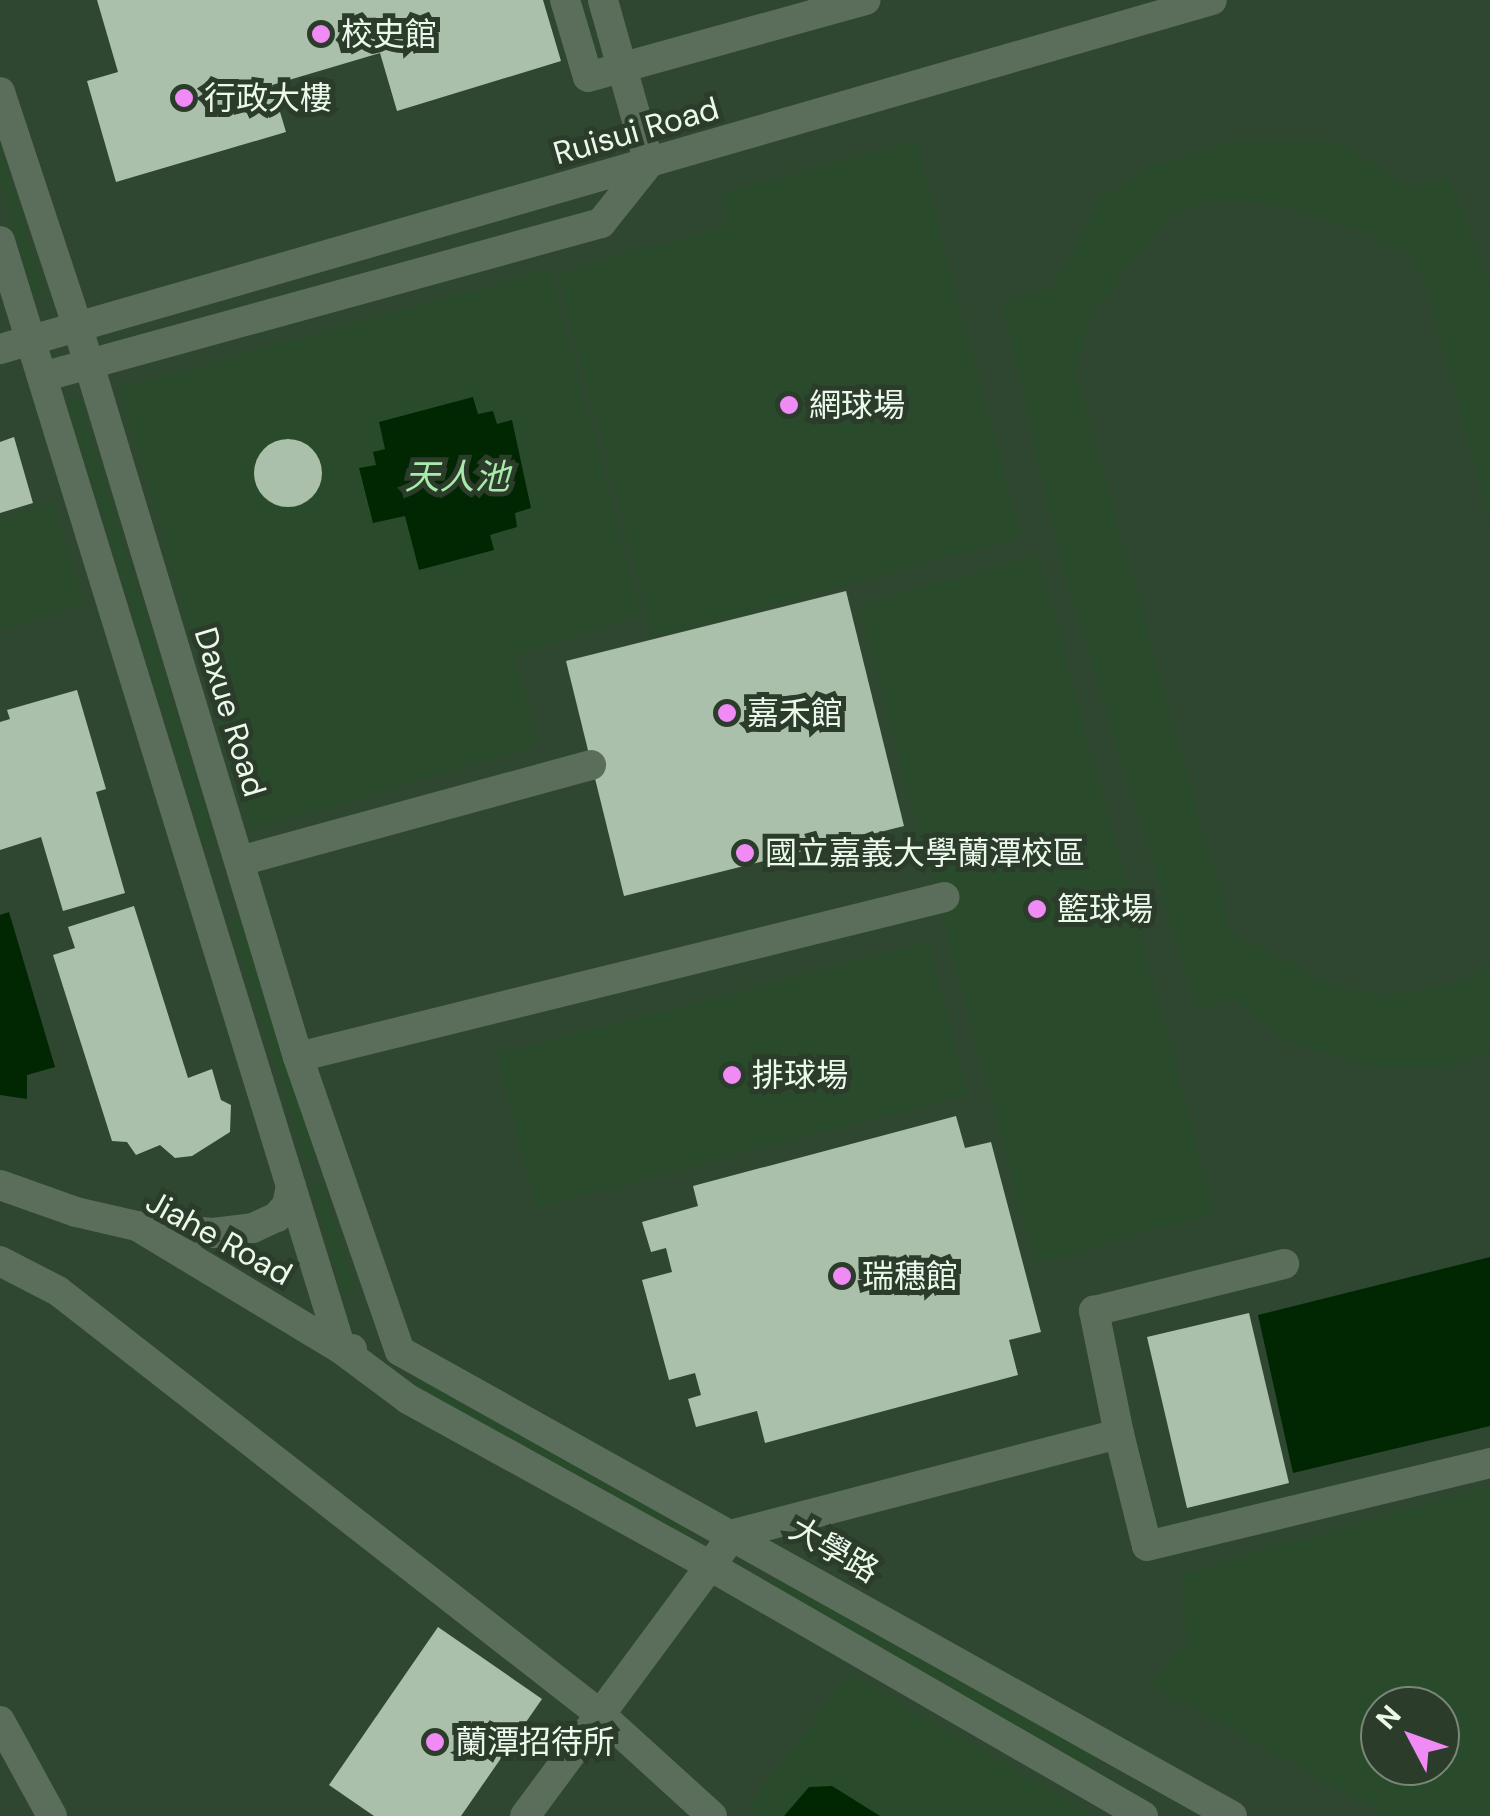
<!DOCTYPE html>
<html>
<head>
<meta charset="utf-8">
<style>
	body { margin:0 }
	#map { position:relative; width:1490px; height:1816px; overflow:hidden; background:#2b3c2b; font-family:"DM Sans","Noto Sans TC",sans-serif }
	div>[style] { position:absolute }
	.built>* { inset:0; background:#2f4630 }
	.green>* { inset:0; background:#2a4b2b }
	.water>* { inset:0; background:#002702 }
	.building>* { inset:0; background:#abc0ab }
	.round { border-radius:50% }
	.minor>* { height:30px; margin:-15px; padding:0 15px; transform-origin:15px; border-radius:15px; background:#5b6e5b }
	.dots>* { width:28px; height:28px; translate:-50% -50%; box-sizing:border-box; border:5px solid #2b3c2b; border-radius:50% }
	span { translate:-50% -50%; white-space:nowrap; text-align:center; line-height:1.15; -webkit-text-stroke:10px #2b3c2b; paint-order:stroke }
	.poi-label { font-size:32px; color:#edf8ec }
	.left { translate:0 -50%; text-align:left }
	.street-label { font-size:32px; color:#edf8ec }
	.water-label { font-size:35px; color:#a9eaaa; font-style:italic }
	.north { position:absolute; left:1360px; top:1686px; width:100px; height:100px; box-sizing:border-box; background:#2b3c2b; border:2px solid #798778; border-radius:50%; rotate:311deg; font-size:28px; font-weight:700; line-height:40px; text-align:center; color:#edf8ec }
	.north::after { content:''; display:block; margin:auto; width:35px; height:45px; background:#f08bf6; clip-path:polygon(50% 0,100% 100%,50% 72%,0 100%) }
</style>
</head>
<body>
<div id="map">
	<div class="built">
		<i style="clip-path:polygon(evenodd,0 0,1490px 0,1490px 1816px,0 1816px,0 0,1380px 1706px,1440px 1706px,1440px 1766px,1380px 1766px,1380px 1706px)"></i>
	</div>
	<div class="green">
		<i style="clip-path:polygon(916px 141px,1021px 538px,652px 637px,557px 273px,728px 226px,720px 193px)"></i>
		<i style="clip-path:polygon(1336px 141px,1408px 187px,1449px 177px,1490px 286px,1490px 522px,1426px 286px,1412px 256px,1354px 228px,1287px 207px,1215px 198px,1168px 218px,1095px 309px,1075px 371px,1231px 933px,1339px 988px,1390px 995px,1452px 984px,1490px 964px,1490px 1051px,1445px 1069px,1373px 1067px,1288px 1042px,1232px 999px,1197px 1010px,1060px 560px,1002px 301px,1051px 289px,1102px 197px,1155px 164px,1231px 142px)"></i>
		<i style="clip-path:polygon(0 143px,44px 291px,33px 294px,0 184px)"></i>
		<i style="clip-path:polygon(550px 269px,642px 615px,514px 655px,539px 745px,249px 831px,119px 388px)"></i>
		<i style="clip-path:polygon(79px 396px,216px 842px,204px 845px,66px 400px)"></i>
		<i style="clip-path:polygon(52px 502px,84px 604px,0 630px,0 519px)"></i>
		<i style="clip-path:polygon(1038px 555px,1215px 1213px,1035px 1263px,858px 605px)"></i>
		<i style="clip-path:polygon(240px 917px,317px 1157px,306px 1161px,229px 920px)"></i>
		<i style="clip-path:polygon(928px 942px,967px 1095px,536px 1207px,497px 1054px)"></i>
		<i style="clip-path:polygon(323px 1183px,355px 1290px,343px 1294px,311px 1186px)"></i>
		<i style="clip-path:polygon(422px 1377px,690px 1528px,684px 1538px,416px 1388px)"></i>
		<i style="clip-path:polygon(evenodd,1490px 1486px,1490px 1816px,1387px 1816px,1150px 1684px,1187px 1642px,1182px 1574px,1490px 1486px,1380px 1706px,1440px 1706px,1440px 1766px,1380px 1766px,1380px 1706px)"></i>
		<i style="clip-path:polygon(774px 1575px,1094px 1756px,1087px 1768px,767px 1587px)"></i>
		<i style="clip-path:polygon(850px 1674px,1094px 1816px,761px 1816px,749px 1805px)"></i>
	</div>
	<div class="water">
		<i style="clip-path:polygon(473px 397px,478px 414px,493px 411px,497px 424px,512px 420px,531px 508px,515px 513px,517px 527px,490px 535px,494px 550px,419px 570px,405px 516px,373px 523px,359px 468px,376px 465px,373px 452px,385px 449px,379px 422px)"></i>
		<i style="clip-path:polygon(9px 912px,55px 1067px,27px 1075px,27px 1099px,0 1095px,0 915px)"></i>
		<i style="clip-path:polygon(1490px 1257px,1490px 1426px,1293px 1473px,1258px 1315px)"></i>
		<i style="clip-path:polygon(832px 1786px,880px 1816px,784px 1816px,809px 1787px)"></i>
	</div>
	<div class="building">
		<i style="clip-path:polygon(97px 0,543px 0,561px 61px,397px 111px,380px 53px,272px 85px,286px 132px,116px 182px,87px 81px,118px 72px)"></i>
		<i style="clip-path:polygon(14px 437px,33px 503px,0 513px,0 442px)"></i>
		<i class="round" style="left:254px;top:439px;width:68px;height:68px"></i>
		<i style="clip-path:polygon(846px 591px,904px 826px,624px 896px,566px 661px)"></i>
		<i style="clip-path:polygon(77px 690px,106px 789px,96px 792px,125px 893px,63px 911px,41px 837px,0 850px,0 722px,10px 719px,7px 710px)"></i>
		<i style="clip-path:polygon(134px 906px,188px 1078px,212px 1069px,221px 1100px,231px 1105px,230px 1132px,192px 1156px,175px 1158px,160px 1145px,136px 1155px,127px 1142px,112px 1141px,53px 955px,75px 948px,68px 927px)"></i>
		<i style="clip-path:polygon(956px 1116px,965px 1148px,991px 1142px,1041px 1332px,1009px 1340px,1018px 1375px,765px 1443px,757px 1411px,696px 1427px,688px 1399px,701px 1395px,695px 1373px,669px 1380px,642px 1280px,672px 1272px,666px 1248px,651px 1252px,642px 1222px,698px 1206px,693px 1186px)"></i>
		<i style="clip-path:polygon(1249px 1313px,1289px 1483px,1187px 1508px,1147px 1337px)"></i>
		<i style="clip-path:polygon(438px 1627px,542px 1699px,461px 1816px,374px 1816px,329px 1785px)"></i>
	</div>
	<div class="minor">
		<i style="left:565px;top:0;width:80px;rotate:73.4deg"></i>
		<i style="left:588px;top:77px;width:288px;rotate:-15.5deg"></i>
		<i style="left:0;top:92px;width:249px;rotate:71.7deg"></i>
		<i style="left:78px;top:328px;width:761px;rotate:73.21deg"></i>
		<i style="left:298px;top:1057px;width:311px;rotate:70.9deg"></i>
		<i style="left:400px;top:1351px;width:953px;rotate:29.2deg"></i>
		<i style="left:0;top:241px;width:1159px;rotate:72.89deg"></i>
		<i style="left:341px;top:1349px;width:84px;rotate:36.7deg"></i>
		<i style="left:408px;top:1399px;width:345px;rotate:28.9deg"></i>
		<i style="left:710px;top:1566px;width:500px;rotate:30deg"></i>
		<i style="left:0;top:349px;width:1261px;rotate:-16.06deg"></i>
		<i style="left:42px;top:377px;width:580px;rotate:-15.4deg"></i>
		<i style="left:601px;top:223px;width:77px;rotate:-51.3deg"></i>
		<i style="left:649px;top:163px;width:169px;rotate:-105.8deg"></i>
		<i style="left:240px;top:861px;width:364px;rotate:-15.3deg"></i>
		<i style="left:298px;top:1057px;width:666px;rotate:-13.89deg"></i>
		<i style="left:0;top:1185px;width:81px;rotate:19.6deg"></i>
		<i style="left:76px;top:1212px;width:63px;rotate:12.9deg"></i>
		<i style="left:137px;top:1226px;width:238px;rotate:31.1deg"></i>
		<i style="left:341px;top:1349px;width:11px"></i>
		<i style="left:143px;top:1227px;width:70px;rotate:4.9deg"></i>
		<i style="left:213px;top:1233px;width:40px;rotate:-7.1deg"></i>
		<i style="left:253px;top:1228px;width:26px;rotate:-25deg"></i>
		<i style="left:277px;top:1217px;width:16px;rotate:-50deg"></i>
		<i style="left:287px;top:1205px;width:19px;rotate:-78deg"></i>
		<i style="left:0;top:1261px;width:65px;rotate:27.3deg"></i>
		<i style="left:58px;top:1291px;width:689px;rotate:37.98deg"></i>
		<i style="left:601px;top:1715px;width:150px;rotate:42.3deg"></i>
		<i style="left:1119px;top:1434px;width:115px;rotate:76deg"></i>
		<i style="left:1147px;top:1546px;width:353px;rotate:-13.6deg"></i>
		<i style="left:0;top:1721px;width:108px;rotate:61.3deg"></i>
		<i style="left:525px;top:1816px;width:351px;rotate:-53.5deg"></i>
		<i style="left:734px;top:1534px;width:398px;rotate:-14.6deg"></i>
		<i style="left:1119px;top:1434px;width:126px;rotate:-101.5deg"></i>
		<i style="left:1094px;top:1311px;width:196px;rotate:-13.9deg"></i>
	</div>
	<div class="dots">
		<i style="left:321px;top:34px;background:#f08bf6"></i>
		<i style="left:184px;top:98px;background:#f08bf6"></i>
		<i style="left:789px;top:405px;background:#f08bf6"></i>
		<i style="left:727px;top:713px;background:#f08bf6"></i>
		<i style="left:745px;top:853px;background:#f08bf6"></i>
		<i style="left:1037px;top:909px;background:#f08bf6"></i>
		<i style="left:732px;top:1075px;background:#f08bf6"></i>
		<i style="left:842px;top:1276px;background:#f08bf6"></i>
		<i style="left:435px;top:1742px;background:#f08bf6"></i>
	</div>
	<div class="poi-label">
		<span class="left" style="left:341px;top:34px">校史館</span>
		<span class="left" style="left:204px;top:98px">行政大樓</span>
		<span class="left" style="left:809px;top:405px">網球場</span>
		<span class="left" style="left:747px;top:713px">嘉禾館</span>
		<span class="left" style="left:765px;top:853px">國立嘉義大學蘭潭校區</span>
		<span class="left" style="left:1057px;top:909px">籃球場</span>
		<span class="left" style="left:752px;top:1075px">排球場</span>
		<span class="left" style="left:862px;top:1276px">瑞穗館</span>
		<span class="left" style="left:455px;top:1742px">蘭潭招待所</span>
	</div>
	<div class="street-label">
		<span style="left:636px;top:131px;rotate:-16deg">Ruisui Road</span>
		<span style="left:230px;top:712px;rotate:73deg">Daxue Road</span>
		<span style="left:219px;top:1238px;rotate:29deg">Jiahe Road</span>
		<span style="left:834px;top:1550px;rotate:30deg">大學路</span>
	</div>
	<div class="water-label">
		<span style="left:457px;top:477px">天人池</span>
	</div>
	<div class="north">N</div>
</div>
</body>
</html>
